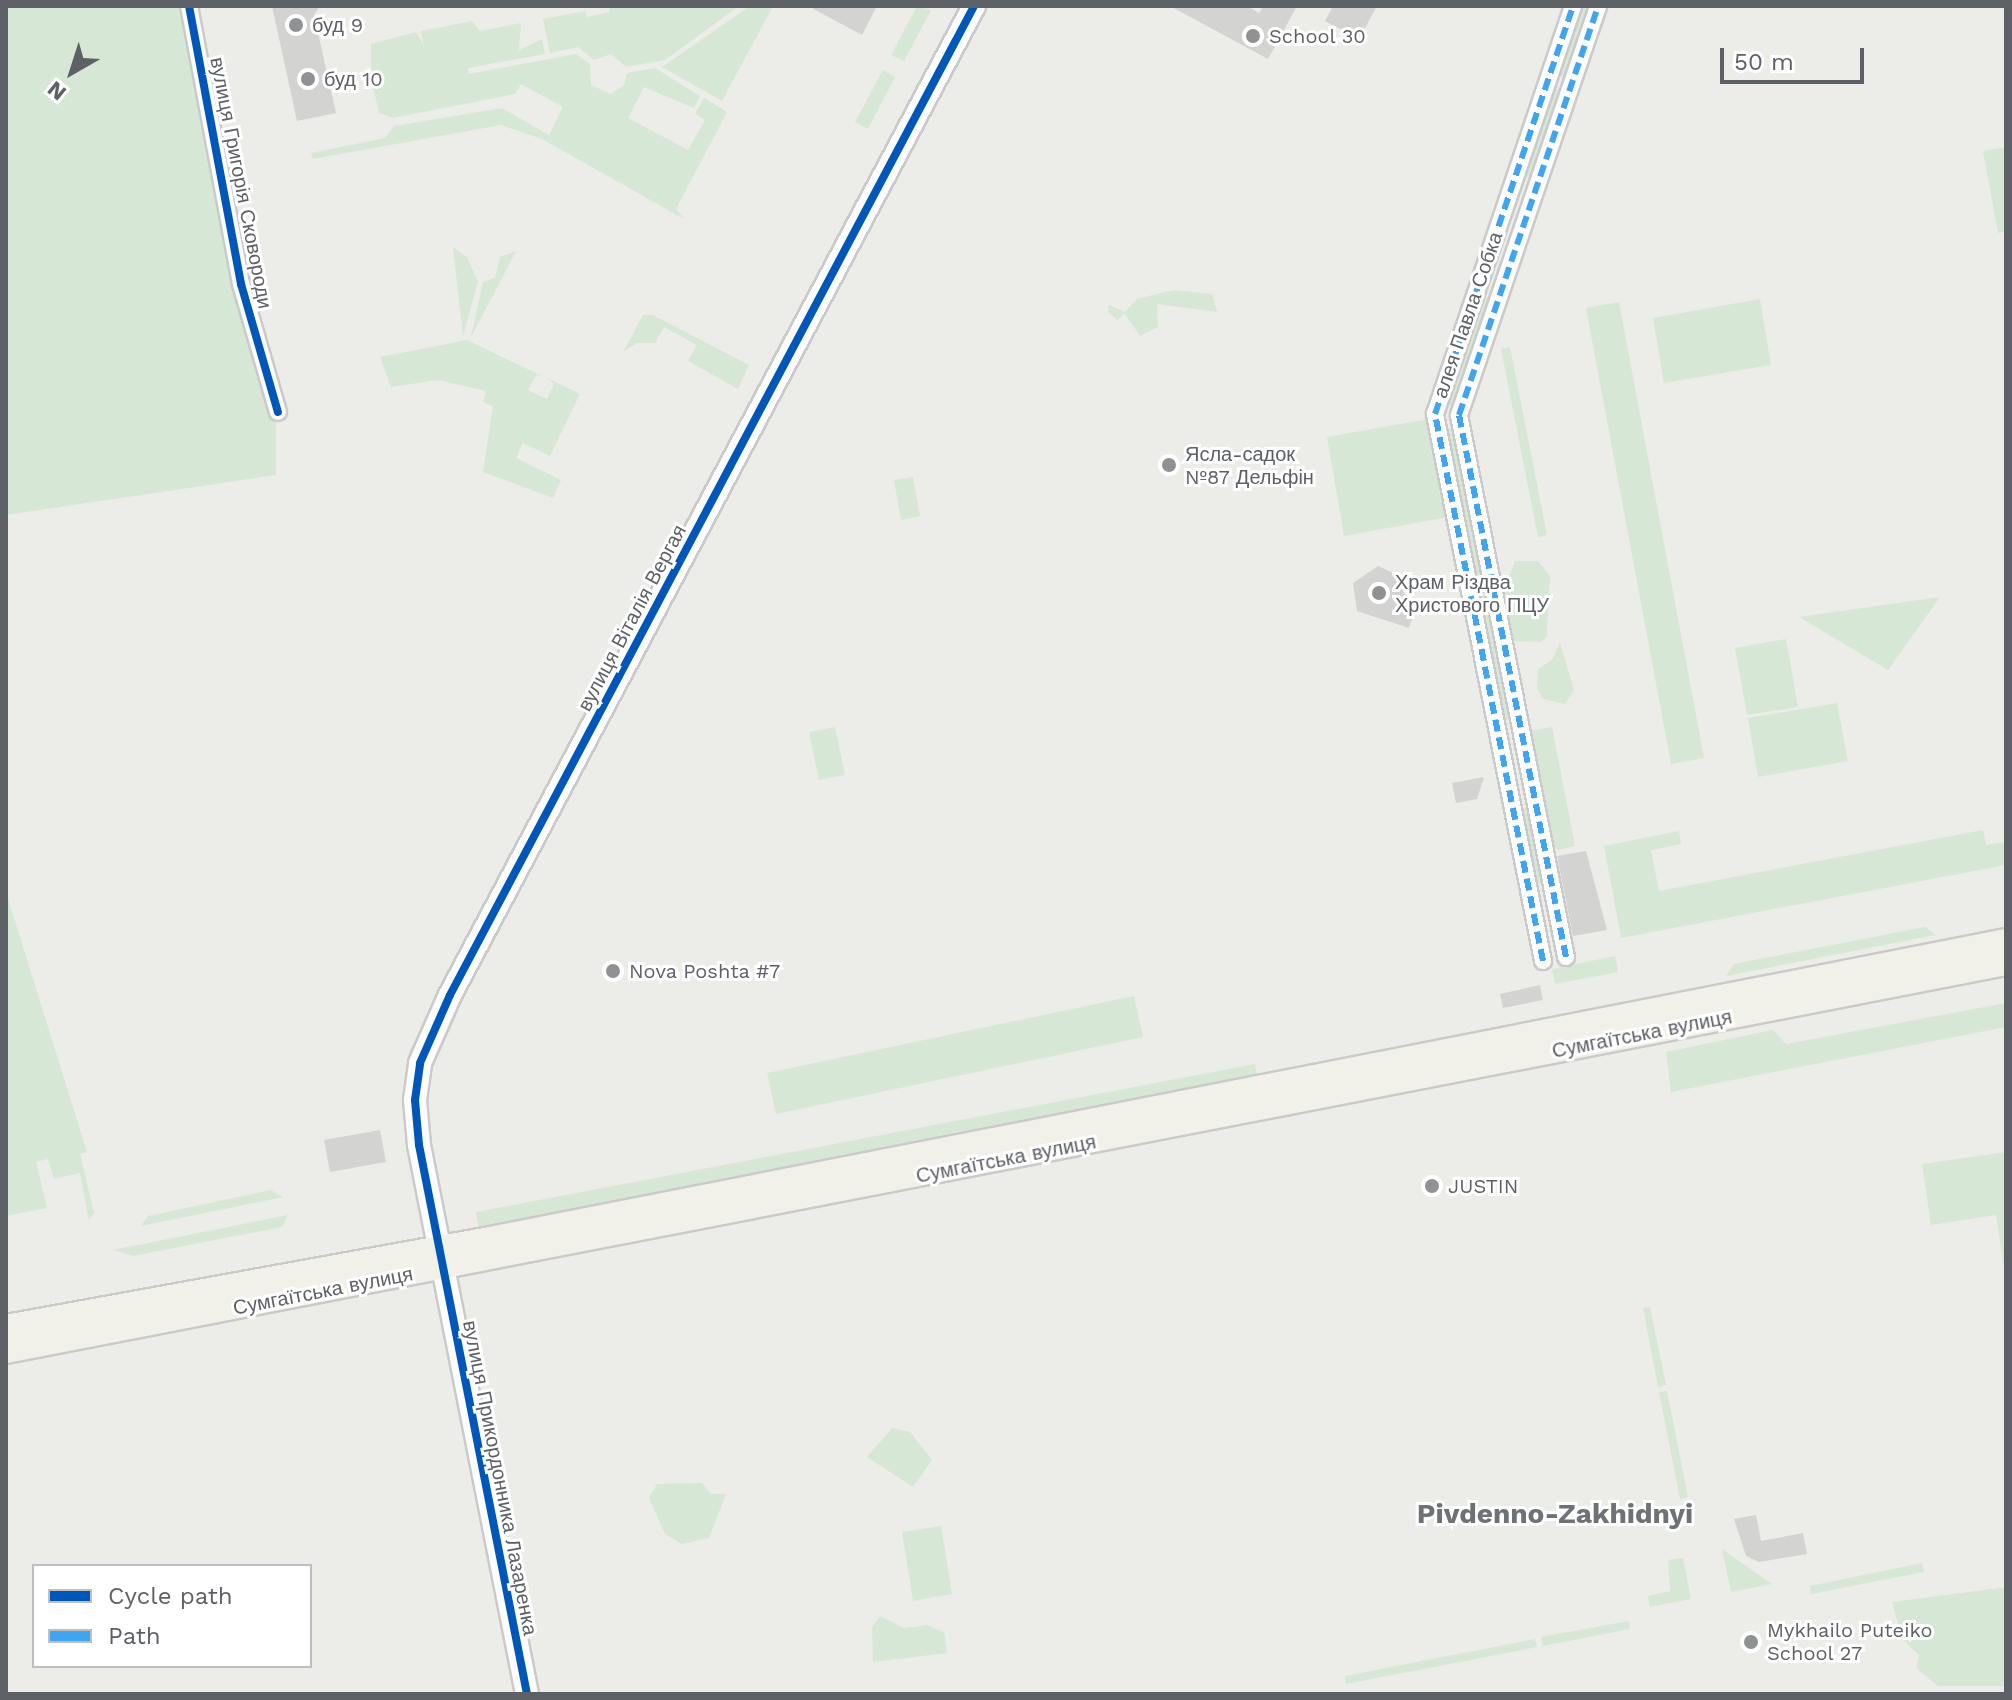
<!DOCTYPE html>
<html>
<head>
<meta charset="utf-8">
<style>
	body { margin:0 }
	#map { position:relative; width:2012px; height:1700px; overflow:hidden; background:#ecece8; font-family:"Work Sans",sans-serif }
	div>[style] { position:absolute }
	.green>* { inset:0; background:#d7e7d6 }
	.building>* { inset:0; background:#d3d3d1 }
	.roads { filter:drop-shadow(2px 0 #c9cac9) drop-shadow(-2px 0 #c9cac9) drop-shadow(0 2px #c9cac9) drop-shadow(0 -2px #c9cac9) }
	.street>* { height:16px; margin:-8px; padding:0 8px; transform-origin:8px; border-radius:8px; background:#fcfcfc }
	.secondary>* { height:22px; margin:-11px; padding:0 11px; transform-origin:11px; border-radius:11px; background:#fcfcfc }
	.primary>* { height:24px; margin:-12px; padding:0 12px; transform-origin:12px; border-radius:12px; background:#f2f1e9 }
	.quiet>* { height:6px; margin-top:-3px; transform-origin:0; background:repeating-linear-gradient(90deg,#40a5ee 0 12px,transparent 0 18px) }
	.cycleway>* { height:8px; margin:-4px; padding:0 4px; transform-origin:4px; border-radius:4px; background:#0057b8 }
	.dots>* { width:22px; height:22px; translate:-50% -50%; box-sizing:border-box; border:4px solid #fff; border-radius:50% }
	span { translate:-50% -50%; white-space:nowrap; text-align:center; line-height:1.15; -webkit-text-stroke:6px #fff; paint-order:stroke }
	.poi-label { font-size:20px; color:#5d6065 }
	.left { translate:0 -50%; text-align:left }
	.street-label { font-size:20px; color:#5d6065 }
	.district-label { font-size:28px; color:#6e7277; font-weight:700 }
	.frame { position:absolute; inset:0; border:8px solid #5d6065; pointer-events:none }
	.legend { position:absolute; left:32px; top:1564px; width:280px; height:104px; box-sizing:border-box; background:#fff; border:2px solid #bebfc1; margin:0; padding:10px 14px; list-style:none; font-size:24px; color:#5d6065 }
	.legend li { display:flex; align-items:center; gap:16px; height:40px }
	.legend b { width:40px; border:2px solid #bebfc1 }
	.north { position:absolute; left:32px; top:32px; width:80px; height:80px; -webkit-text-stroke:6px #fff; paint-order:stroke; rotate:219deg; font-size:22px; font-weight:700; line-height:32px; text-align:center; color:#5d6065 }
	.north::after { content:''; display:block; margin:auto; width:28px; height:36px; background:#5d6065; clip-path:polygon(50% 0,100% 100%,50% 72%,0 100%) }
	.scale { position:absolute; left:1720px; top:48px; width:144px; height:36px; box-sizing:border-box; border:4px solid #5d6065; border-top:0; padding-left:10px; font-size:24px; line-height:28px; white-space:nowrap; color:#5d6065; -webkit-text-stroke:6px #fff; paint-order:stroke }
</style>
</head>
<body>
<div id="map">
	<div class="green">
		<i style="clip-path:polygon(6px 6px,189px 6px,276px 418px,276px 475px,6px 515px)"></i>
		<i style="clip-path:polygon(610px 6px,739px 6px,665px 60px,626px 67px,611px 54px,594px 60px,578px 47px,550px 53px,543px 19px,585px 11px,587px 17px,609px 12px)"></i>
		<i style="clip-path:polygon(750px 6px,773px 6px,722px 101px,662px 67px)"></i>
		<i style="clip-path:polygon(917px 6px,931px 10px,904px 61px,891px 55px)"></i>
		<i style="clip-path:polygon(1579px 6px,1591px 6px,1567px 78px,1556px 74px)"></i>
		<i style="clip-path:polygon(472px 21px,480px 31px,521px 23px,519px 50px,542px 39px,545px 54px,468px 68px,469px 74px,576px 54px,590px 64px,591px 85px,611px 94px,624px 85px,627px 73px,655px 68px,700px 96px,694px 108px,644px 87px,628px 118px,688px 150px,705px 120px,695px 114px,704px 98px,727px 112px,676px 209px,684px 219px,542px 139px,501px 125px,313px 159px,311px 153px,385px 138px,394px 126px,502px 108px,549px 135px,563px 107px,521px 84px,515px 94px,393px 118px,379px 113px,372px 82px,386px 79px,371px 78px,371px 44px,416px 32px,424px 46px,421px 31px)"></i>
		<i style="clip-path:polygon(883px 70px,895px 77px,868px 129px,855px 122px)"></i>
		<i style="clip-path:polygon(1552px 87px,1562px 91px,1534px 175px,1521px 178px)"></i>
		<i style="clip-path:polygon(2006px 147px,2006px 231px,1998px 233px,1983px 151px)"></i>
		<i style="clip-path:polygon(453px 247px,467px 257px,478px 282px,463px 336px)"></i>
		<i style="clip-path:polygon(516px 251px,498px 286px,471px 337px,483px 282px,495px 278px,500px 257px)"></i>
		<i style="clip-path:polygon(1173px 290px,1212px 294px,1217px 312px,1157px 304px,1158px 327px,1140px 336px,1125px 314px,1117px 320px,1108px 312px,1109px 305px,1125px 312px,1137px 299px)"></i>
		<i style="clip-path:polygon(1481px 295px,1492px 299px,1456px 407px,1445px 403px)"></i>
		<i style="clip-path:polygon(1760px 299px,1771px 365px,1664px 383px,1653px 318px)"></i>
		<i style="clip-path:polygon(1619px 302px,1704px 758px,1671px 764px,1586px 308px)"></i>
		<i style="clip-path:polygon(643px 315px,653px 315px,749px 365px,738px 389px,688px 361px,697px 345px,664px 327px,655px 343px,637px 343px,623px 352px)"></i>
		<i style="clip-path:polygon(467px 340px,544px 377px,536px 375px,528px 390px,547px 399px,554px 384px,547px 378px,580px 394px,550px 456px,523px 443px,516px 458px,561px 480px,553px 498px,483px 472px,493px 406px,483px 402px,486px 391px,438px 380px,391px 387px,380px 357px)"></i>
		<i style="clip-path:polygon(1510px 347px,1547px 535px,1538px 537px,1501px 349px)"></i>
		<i style="clip-path:polygon(1429px 419px,1448px 517px,1344px 536px,1327px 437px)"></i>
		<i style="clip-path:polygon(1455px 425px,1513px 719px,1501px 721px,1445px 432px)"></i>
		<i style="clip-path:polygon(913px 477px,920px 516px,901px 520px,894px 480px)"></i>
		<i style="clip-path:polygon(1515px 561px,1538px 561px,1550px 576px,1547px 636px,1541px 642px,1514px 641px,1504px 591px)"></i>
		<i style="clip-path:polygon(1940px 597px,1888px 670px,1799px 617px)"></i>
		<i style="clip-path:polygon(1786px 639px,1798px 707px,1747px 715px,1735px 648px)"></i>
		<i style="clip-path:polygon(1560px 643px,1574px 690px,1565px 704px,1543px 699px,1537px 688px,1538px 669px,1552px 660px)"></i>
		<i style="clip-path:polygon(1837px 703px,1848px 761px,1758px 777px,1748px 718px)"></i>
		<i style="clip-path:polygon(835px 727px,845px 775px,819px 780px,809px 732px)"></i>
		<i style="clip-path:polygon(1552px 727px,1575px 846px,1558px 850px,1551px 844px,1528px 731px)"></i>
		<i style="clip-path:polygon(1530px 807px,1544px 883px,1534px 885px,1519px 809px)"></i>
		<i style="clip-path:polygon(1983px 830px,1986px 845px,2006px 842px,2006px 865px,1621px 938px,1604px 846px,1679px 831px,1681px 844px,1651px 850px,1659px 891px)"></i>
		<i style="clip-path:polygon(6px 892px,87px 1152px,80px 1154px,94px 1213px,89px 1220px,80px 1173px,54px 1179px,48px 1159px,36px 1162px,47px 1208px,6px 1216px)"></i>
		<i style="clip-path:polygon(1925px 927px,1936px 935px,1726px 976px,1734px 964px)"></i>
		<i style="clip-path:polygon(1615px 956px,1618px 972px,1555px 984px,1552px 969px)"></i>
		<i style="clip-path:polygon(1134px 996px,1143px 1037px,776px 1114px,767px 1073px)"></i>
		<i style="clip-path:polygon(2006px 1003px,2006px 1027px,1671px 1092px,1666px 1052px,1773px 1030px,1786px 1044px)"></i>
		<i style="clip-path:polygon(1255px 1064px,1258px 1082px,479px 1230px,476px 1212px)"></i>
		<i style="clip-path:polygon(2006px 1152px,2006px 1281px,1996px 1215px,1931px 1225px,1922px 1164px)"></i>
		<i style="clip-path:polygon(271px 1190px,283px 1197px,141px 1226px,148px 1216px)"></i>
		<i style="clip-path:polygon(288px 1215px,282px 1227px,133px 1256px,113px 1250px)"></i>
		<i style="clip-path:polygon(1650px 1307px,1666px 1385px,1658px 1387px,1643px 1308px)"></i>
		<i style="clip-path:polygon(1667px 1391px,1688px 1497px,1680px 1499px,1659px 1392px)"></i>
		<i style="clip-path:polygon(892px 1428px,910px 1432px,932px 1460px,913px 1487px,867px 1457px)"></i>
		<i style="clip-path:polygon(702px 1483px,711px 1494px,726px 1494px,709px 1538px,682px 1544px,665px 1534px,649px 1498px,657px 1484px)"></i>
		<i style="clip-path:polygon(941px 1526px,952px 1594px,913px 1601px,902px 1532px)"></i>
		<i style="clip-path:polygon(1722px 1549px,1772px 1584px,1731px 1592px)"></i>
		<i style="clip-path:polygon(1683px 1558px,1691px 1599px,1650px 1607px,1648px 1596px,1670px 1591px,1668px 1560px)"></i>
		<i style="clip-path:polygon(1922px 1563px,1924px 1572px,1811px 1594px,1810px 1586px)"></i>
		<i style="clip-path:polygon(2006px 1587px,2006px 1686px,1938px 1686px,1916px 1668px,1919px 1655px,1903px 1640px,1892px 1602px)"></i>
		<i style="clip-path:polygon(880px 1616px,904px 1628px,928px 1625px,944px 1633px,947px 1653px,873px 1662px,872px 1627px)"></i>
		<i style="clip-path:polygon(1629px 1621px,1630px 1629px,1543px 1646px,1541px 1637px)"></i>
		<i style="clip-path:polygon(1535px 1639px,1537px 1647px,1346px 1684px,1345px 1676px)"></i>
	</div>
	<div class="building">
		<i style="clip-path:polygon(272px 6px,320px 6px,314px 15px,336px 113px,297px 121px)"></i>
		<i style="clip-path:polygon(808px 6px,877px 6px,862px 35px)"></i>
		<i style="clip-path:polygon(1170px 6px,1247px 6px,1259px 13px,1263px 6px,1297px 6px,1268px 59px)"></i>
		<i style="clip-path:polygon(1333px 6px,1377px 6px,1359px 39px,1325px 21px)"></i>
		<i style="clip-path:polygon(1378px 566px,1400px 576px,1406px 602px,1415px 610px,1409px 628px,1357px 611px,1353px 583px)"></i>
		<i style="clip-path:polygon(1484px 777px,1477px 799px,1456px 803px,1452px 783px)"></i>
		<i style="clip-path:polygon(1586px 851px,1607px 930px,1573px 936px,1557px 856px)"></i>
		<i style="clip-path:polygon(1540px 985px,1543px 1000px,1503px 1008px,1500px 994px)"></i>
		<i style="clip-path:polygon(380px 1130px,386px 1162px,330px 1172px,324px 1140px)"></i>
		<i style="clip-path:polygon(1756px 1515px,1761px 1541px,1803px 1533px,1807px 1554px,1759px 1562px,1746px 1556px,1734px 1519px)"></i>
	</div>
	<div class="roads">
		<div class="street">
			<i style="left:189px;top:6px;width:283px;rotate:79.4deg"></i>
			<i style="left:241px;top:284px;width:133px;rotate:73.9deg"></i>
			<i style="left:1566px;top:957px;width:552px;rotate:-101.17deg"></i>
			<i style="left:1459px;top:415px;width:432px;rotate:-71.2deg"></i>
			<i style="left:1543px;top:961px;width:558px;rotate:-101.17deg"></i>
			<i style="left:1435px;top:414px;width:431px;rotate:-71.3deg"></i>
		</div>
		<div class="secondary">
			<i style="left:527px;top:1694px;width:560px;rotate:-101.13deg"></i>
			<i style="left:419px;top:1145px;width:45px;rotate:-95.1deg"></i>
			<i style="left:415px;top:1100px;width:37px;rotate:-82deg"></i>
			<i style="left:420px;top:1063px;width:74px;rotate:-66.2deg"></i>
			<i style="left:450px;top:995px;width:1119px;rotate:-62.08deg"></i>
		</div>
		<div class="primary">
			<i style="left:6px;top:1327px;width:492px;rotate:-10.3deg"></i>
			<i style="left:490px;top:1239px;width:1545px;rotate:-11.12deg"></i>
			<i style="left:6px;top:1351px;width:2037px;rotate:-10.98deg"></i>
		</div>
	</div>
	<div class="quiet">
		<i style="left:1566px;top:957px;width:552px;rotate:-101.17deg"></i>
		<i style="left:1459px;top:415px;width:432px;rotate:-71.2deg"></i>
		<i style="left:1543px;top:961px;width:558px;rotate:-101.17deg"></i>
		<i style="left:1435px;top:414px;width:431px;rotate:-71.3deg"></i>
	</div>
	<div class="cycleway">
		<i style="left:189px;top:6px;width:283px;rotate:79.4deg"></i>
		<i style="left:241px;top:284px;width:133px;rotate:73.9deg"></i>
		<i style="left:527px;top:1694px;width:560px;rotate:-101.13deg"></i>
		<i style="left:419px;top:1145px;width:45px;rotate:-95.1deg"></i>
		<i style="left:415px;top:1100px;width:37px;rotate:-82deg"></i>
		<i style="left:420px;top:1063px;width:74px;rotate:-66.2deg"></i>
		<i style="left:450px;top:995px;width:1119px;rotate:-62.08deg"></i>
	</div>
	<div class="dots">
		<i style="left:296px;top:25px;background:#8f9193"></i>
		<i style="left:1253px;top:36px;background:#8f9193"></i>
		<i style="left:308px;top:79px;background:#8f9193"></i>
		<i style="left:1169px;top:465px;background:#8f9193"></i>
		<i style="left:1379px;top:593px;background:#8f9193"></i>
		<i style="left:613px;top:971px;background:#8f9193"></i>
		<i style="left:1432px;top:1186px;background:#8f9193"></i>
		<i style="left:1751px;top:1642px;background:#8f9193"></i>
	</div>
	<div class="poi-label">
		<span class="left" style="left:312px;top:25px">буд 9</span>
		<span class="left" style="left:1269px;top:36px">School 30</span>
		<span class="left" style="left:324px;top:79px">буд 10</span>
		<span class="left" style="left:1185px;top:466px">Ясла-садок<br>№87 Дельфін</span>
		<span class="left" style="left:1395px;top:594px">Храм Різдва<br>Христового ПЦУ</span>
		<span class="left" style="left:629px;top:971px">Nova Poshta #7</span>
		<span class="left" style="left:1448px;top:1186px">JUSTIN</span>
		<span class="left" style="left:1767px;top:1642px">Mykhailo Puteiko<br>School 27</span>
	</div>
	<div class="street-label">
		<span style="left:241px;top:183px;rotate:79deg">вулиця Григорія Сковороди</span>
		<span style="left:1468px;top:315px;rotate:-71deg">алея Павла Собка</span>
		<span style="left:632px;top:618px;rotate:-62deg">вулиця Віталія Вергая</span>
		<span style="left:1642px;top:1034px;rotate:-11deg">Сумгаїтська вулиця</span>
		<span style="left:1006px;top:1159px;rotate:-11deg">Сумгаїтська вулиця</span>
		<span style="left:323px;top:1291px;rotate:-11deg">Сумгаїтська вулиця</span>
		<span style="left:500px;top:1478px;rotate:79deg">вулиця Прикордонника Лазаренка</span>
	</div>
	<div class="district-label">
		<span style="left:1555px;top:1514px">Pivdenno-Zakhidnyi</span>
	</div>
	<div class="frame"></div>
	<ul class="legend">
	<li><b style="height:10px;background:#0057b8"></b>Cycle path</li>
	<li><b style="height:10px;background:#40a5ee"></b>Path</li>
	</ul>
	<div class="north">N</div>
	<div class="scale">50 m</div>
</div>
</body>
</html>
